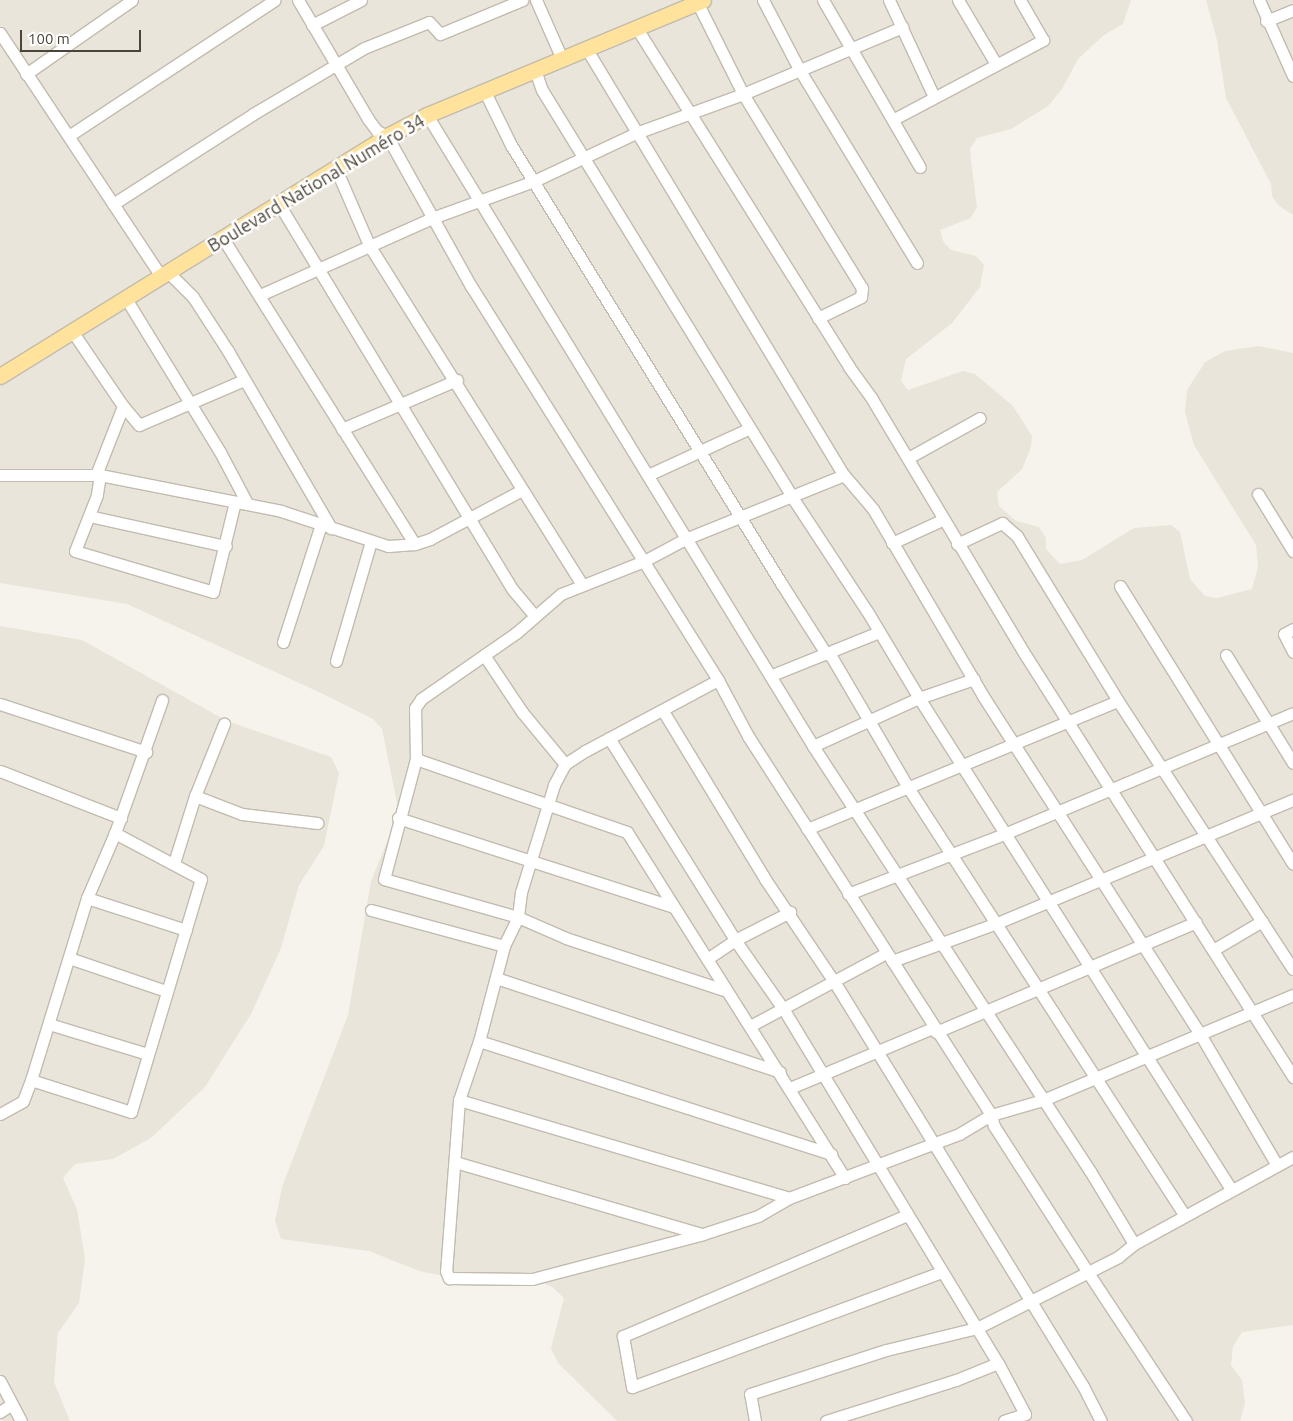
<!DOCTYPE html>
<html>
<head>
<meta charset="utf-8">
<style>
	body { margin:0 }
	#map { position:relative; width:1293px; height:1421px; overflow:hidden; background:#f6f3ec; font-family:Ubuntu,sans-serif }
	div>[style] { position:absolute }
	.residential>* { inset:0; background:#eae5da }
	.roads { filter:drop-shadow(1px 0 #c2bbae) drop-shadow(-1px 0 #c2bbae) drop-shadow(0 1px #c2bbae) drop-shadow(0 -1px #c2bbae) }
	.minor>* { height:11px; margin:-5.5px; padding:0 5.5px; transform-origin:5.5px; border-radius:5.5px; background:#fff }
	.major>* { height:15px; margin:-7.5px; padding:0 7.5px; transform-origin:7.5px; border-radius:7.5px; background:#ffe39c }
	span { translate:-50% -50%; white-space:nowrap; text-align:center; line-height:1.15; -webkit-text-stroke:5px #fff; paint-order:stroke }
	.street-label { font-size:18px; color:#4b4439 }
	.scale { position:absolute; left:20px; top:30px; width:121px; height:22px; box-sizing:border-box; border:2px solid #4b4439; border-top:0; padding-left:6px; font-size:15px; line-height:18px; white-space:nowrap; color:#4b4439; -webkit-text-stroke:4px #fff; paint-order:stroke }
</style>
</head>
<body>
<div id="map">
	<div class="residential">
		<i style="clip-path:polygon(0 0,1131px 0,1123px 24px,1104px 35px,1078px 59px,1062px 89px,1048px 106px,1011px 129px,977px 138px,970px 149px,971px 161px,977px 207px,971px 218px,940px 230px,943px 241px,951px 250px,976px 256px,984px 265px,980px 287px,952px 323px,906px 359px,901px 381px,908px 390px,963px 371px,975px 374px,1013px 406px,1032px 436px,1031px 447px,1022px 469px,997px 492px,999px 506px,1016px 521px,1039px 527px,1046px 538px,1046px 549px,1060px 564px,1082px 560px,1134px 528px,1171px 525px,1180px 532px,1190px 579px,1205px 596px,1217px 598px,1252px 589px,1258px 567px,1256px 545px,1194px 445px,1185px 412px,1187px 390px,1205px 362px,1225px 351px,1259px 346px,1293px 353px,1293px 1325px,1242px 1332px,1233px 1347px,1231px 1365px,1242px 1380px,1245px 1403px,1240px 1421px,617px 1421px,558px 1363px,551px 1348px,564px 1298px,551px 1286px,517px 1275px,454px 1278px,419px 1271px,369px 1251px,281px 1239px,275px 1221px,282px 1187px,348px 1015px,371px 881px,399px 813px,382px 729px,373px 719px,323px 694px,127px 604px,0 583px)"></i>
		<i style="clip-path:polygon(1206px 0,1293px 0,1293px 215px,1278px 205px,1272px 196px,1271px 184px,1226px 98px,1217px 40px)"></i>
		<i style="clip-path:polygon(0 626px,82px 640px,227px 721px,331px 757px,339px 773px,324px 846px,299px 885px,281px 948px,251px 1014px,205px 1087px,151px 1138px,113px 1159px,75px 1164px,63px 1178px,77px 1209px,85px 1259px,79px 1303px,58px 1333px,54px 1382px,70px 1421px,0 1421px)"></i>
	</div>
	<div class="roads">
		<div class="minor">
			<i style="left:298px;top:0;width:138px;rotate:59.5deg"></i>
			<i style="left:368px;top:119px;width:15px;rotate:53deg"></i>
			<i style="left:377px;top:131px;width:11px;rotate:27deg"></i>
			<i style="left:387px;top:136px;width:172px;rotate:60.8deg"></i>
			<i style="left:471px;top:286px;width:465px;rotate:57.9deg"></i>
			<i style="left:718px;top:680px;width:64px;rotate:61.8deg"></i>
			<i style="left:748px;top:736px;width:450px;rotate:57.3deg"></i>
			<i style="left:991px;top:1115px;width:11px;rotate:75deg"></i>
			<i style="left:994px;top:1126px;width:172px;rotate:57.3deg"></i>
			<i style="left:1087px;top:1271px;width:180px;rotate:56.6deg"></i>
			<i style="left:536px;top:0;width:64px;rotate:66.2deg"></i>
			<i style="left:763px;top:0;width:78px;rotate:62.4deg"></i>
			<i style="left:799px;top:69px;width:227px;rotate:58.7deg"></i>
			<i style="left:823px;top:0;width:193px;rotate:59.9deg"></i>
			<i style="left:889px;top:0;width:107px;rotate:65.1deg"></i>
			<i style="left:958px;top:0;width:74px;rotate:59.3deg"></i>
			<i style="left:1259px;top:0;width:83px;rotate:65.9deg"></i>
			<i style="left:697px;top:2px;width:103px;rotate:63.4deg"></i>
			<i style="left:743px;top:94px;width:228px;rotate:58.5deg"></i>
			<i style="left:862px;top:288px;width:9px;rotate:96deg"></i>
			<i style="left:861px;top:297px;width:48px;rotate:154deg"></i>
			<i style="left:1266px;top:21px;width:29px;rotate:-22deg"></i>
			<i style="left:312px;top:25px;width:55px;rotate:-27deg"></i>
			<i style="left:636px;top:27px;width:401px;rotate:57.9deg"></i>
			<i style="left:849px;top:367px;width:39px;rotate:54deg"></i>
			<i style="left:872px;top:399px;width:300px;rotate:59.1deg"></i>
			<i style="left:1026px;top:656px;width:499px;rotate:57.6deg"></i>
			<i style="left:0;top:33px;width:291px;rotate:56.5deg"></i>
			<i style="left:586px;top:48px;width:499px;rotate:58.9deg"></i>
			<i style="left:844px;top:475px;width:45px;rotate:49.5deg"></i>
			<i style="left:873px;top:509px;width:217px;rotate:59.5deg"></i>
			<i style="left:983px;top:696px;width:402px;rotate:57.3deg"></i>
			<i style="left:1200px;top:1034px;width:152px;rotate:59.6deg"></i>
			<i style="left:535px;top:70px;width:21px;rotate:71deg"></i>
			<i style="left:542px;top:90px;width:478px;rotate:58.4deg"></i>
			<i style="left:792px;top:497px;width:136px;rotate:56.7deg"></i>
			<i style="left:867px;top:611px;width:101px;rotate:59.1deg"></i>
			<i style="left:919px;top:698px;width:582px;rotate:57.57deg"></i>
			<i style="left:26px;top:74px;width:129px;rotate:-34.9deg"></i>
			<i style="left:484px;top:90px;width:61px;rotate:63.9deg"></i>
			<i style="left:511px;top:145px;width:515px;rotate:58.35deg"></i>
			<i style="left:781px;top:583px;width:82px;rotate:57.5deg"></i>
			<i style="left:825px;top:652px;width:7px;rotate:34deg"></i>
			<i style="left:831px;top:656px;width:154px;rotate:59.6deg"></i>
			<i style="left:909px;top:789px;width:508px;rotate:57.12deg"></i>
			<i style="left:427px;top:115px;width:740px;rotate:58.54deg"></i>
			<i style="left:813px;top:746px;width:507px;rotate:56.91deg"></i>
			<i style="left:1090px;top:1171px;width:85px;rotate:58.9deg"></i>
			<i style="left:894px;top:119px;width:169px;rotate:-27.9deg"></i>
			<i style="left:1043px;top:40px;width:46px;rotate:-119.9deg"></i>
			<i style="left:70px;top:135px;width:245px;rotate:-33.4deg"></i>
			<i style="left:336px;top:169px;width:83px;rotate:66.5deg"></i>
			<i style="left:369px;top:245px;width:399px;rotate:57.9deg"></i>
			<i style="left:113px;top:204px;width:166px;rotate:-32.7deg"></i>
			<i style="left:253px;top:114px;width:129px;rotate:-30.7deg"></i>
			<i style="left:364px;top:48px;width:70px;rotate:-21.8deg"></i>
			<i style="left:429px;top:22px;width:16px;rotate:47deg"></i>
			<i style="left:440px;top:34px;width:89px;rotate:-22.5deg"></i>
			<i style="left:279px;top:204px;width:451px;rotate:58.8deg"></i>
			<i style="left:513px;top:590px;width:34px;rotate:50deg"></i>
			<i style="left:224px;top:240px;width:359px;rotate:57.9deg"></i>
			<i style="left:168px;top:272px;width:35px;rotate:45deg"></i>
			<i style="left:193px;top:297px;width:64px;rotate:57.1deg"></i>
			<i style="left:228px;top:351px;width:205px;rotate:59.8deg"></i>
			<i style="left:260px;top:295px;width:188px;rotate:-24.1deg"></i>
			<i style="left:432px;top:218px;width:109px;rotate:-19.9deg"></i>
			<i style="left:534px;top:181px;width:113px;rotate:-25.2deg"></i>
			<i style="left:636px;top:133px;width:114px;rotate:-20deg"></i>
			<i style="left:743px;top:94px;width:173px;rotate:-22.8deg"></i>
			<i style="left:125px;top:297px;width:182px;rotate:58.5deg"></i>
			<i style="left:220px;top:452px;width:58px;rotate:62.1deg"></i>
			<i style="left:72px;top:331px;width:91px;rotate:55.8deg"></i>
			<i style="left:123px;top:406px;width:74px;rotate:111.4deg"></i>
			<i style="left:123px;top:406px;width:25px;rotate:50deg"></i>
			<i style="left:139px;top:425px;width:114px;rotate:-23.2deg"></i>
			<i style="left:342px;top:429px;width:125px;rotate:-23.1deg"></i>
			<i style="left:908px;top:458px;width:82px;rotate:-29.1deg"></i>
			<i style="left:0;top:475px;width:100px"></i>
			<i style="left:100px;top:475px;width:185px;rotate:11.2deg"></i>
			<i style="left:281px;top:511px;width:113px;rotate:18.1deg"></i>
			<i style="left:388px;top:546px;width:27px;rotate:-4deg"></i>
			<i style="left:415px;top:544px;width:16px;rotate:-18deg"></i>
			<i style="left:430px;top:539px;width:104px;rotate:-28deg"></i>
			<i style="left:100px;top:475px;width:20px;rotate:99deg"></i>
			<i style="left:97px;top:495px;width:60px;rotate:111.4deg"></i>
			<i style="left:75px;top:551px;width:144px;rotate:16.5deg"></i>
			<i style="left:213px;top:592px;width:93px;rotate:-76.3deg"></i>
			<i style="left:648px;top:475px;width:112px;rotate:-24.7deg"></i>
			<i style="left:1258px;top:494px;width:67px;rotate:58.4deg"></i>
			<i style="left:89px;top:516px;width:140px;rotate:12.4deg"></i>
			<i style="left:892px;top:543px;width:55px;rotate:-24.7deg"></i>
			<i style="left:957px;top:544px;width:50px;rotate:-25deg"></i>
			<i style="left:1002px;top:523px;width:20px;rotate:41deg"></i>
			<i style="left:1017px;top:536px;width:193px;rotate:58.5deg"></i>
			<i style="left:1118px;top:701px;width:320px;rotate:56.9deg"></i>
			<i style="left:1120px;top:586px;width:327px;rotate:58.1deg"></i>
			<i style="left:1293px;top:629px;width:10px;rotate:151deg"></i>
			<i style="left:1284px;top:634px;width:20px;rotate:63deg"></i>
			<i style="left:283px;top:642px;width:124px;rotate:-72.1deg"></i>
			<i style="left:484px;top:655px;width:69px;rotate:56.3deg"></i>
			<i style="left:522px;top:712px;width:67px;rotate:50.4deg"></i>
			<i style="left:1226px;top:655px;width:127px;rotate:58.2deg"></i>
			<i style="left:336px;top:661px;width:125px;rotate:-73.7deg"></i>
			<i style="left:772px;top:675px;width:115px;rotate:-21.9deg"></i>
			<i style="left:718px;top:680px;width:151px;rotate:151.9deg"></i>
			<i style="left:585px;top:751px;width:24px;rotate:147deg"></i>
			<i style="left:565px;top:764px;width:24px;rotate:118deg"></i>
			<i style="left:554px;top:785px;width:112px;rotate:107.1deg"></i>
			<i style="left:521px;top:892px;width:25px;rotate:97deg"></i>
			<i style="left:518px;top:917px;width:32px;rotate:116deg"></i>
			<i style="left:504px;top:946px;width:98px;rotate:104.7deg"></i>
			<i style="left:479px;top:1041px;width:62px;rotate:108.7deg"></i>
			<i style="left:459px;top:1100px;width:171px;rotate:94.3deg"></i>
			<i style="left:446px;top:1271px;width:8px;rotate:67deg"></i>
			<i style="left:449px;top:1278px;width:83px;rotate:0.7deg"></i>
			<i style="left:532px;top:1279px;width:177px;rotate:-14.7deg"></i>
			<i style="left:703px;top:1234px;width:58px;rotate:-18.1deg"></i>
			<i style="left:758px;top:1216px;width:36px;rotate:-30deg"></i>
			<i style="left:789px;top:1198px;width:182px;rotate:-20.6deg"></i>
			<i style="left:959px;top:1134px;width:37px;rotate:-31deg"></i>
			<i style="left:991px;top:1115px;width:54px;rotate:-16.1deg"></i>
			<i style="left:1043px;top:1100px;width:271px;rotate:-22.8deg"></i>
			<i style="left:0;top:704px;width:154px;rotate:18.2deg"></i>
			<i style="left:663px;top:711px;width:197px;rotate:58.7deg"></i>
			<i style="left:765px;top:879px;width:125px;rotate:56.1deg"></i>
			<i style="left:835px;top:983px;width:473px;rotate:58.4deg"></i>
			<i style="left:1083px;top:1386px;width:39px;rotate:63deg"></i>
			<i style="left:609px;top:738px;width:238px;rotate:58deg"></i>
			<i style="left:735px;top:940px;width:85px;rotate:55deg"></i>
			<i style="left:784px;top:1010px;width:413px;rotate:58.8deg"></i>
			<i style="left:998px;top:1363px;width:58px;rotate:62.1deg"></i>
			<i style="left:1025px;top:1414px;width:22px;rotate:162deg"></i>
			<i style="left:813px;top:746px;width:116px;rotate:-24.4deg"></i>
			<i style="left:919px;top:698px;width:58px;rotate:-19.1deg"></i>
			<i style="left:416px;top:759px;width:223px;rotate:19.1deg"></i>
			<i style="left:627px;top:832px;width:409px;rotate:57.8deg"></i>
			<i style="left:0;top:771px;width:130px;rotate:21.2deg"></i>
			<i style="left:195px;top:796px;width:50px;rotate:21deg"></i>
			<i style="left:242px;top:814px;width:76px;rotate:6.8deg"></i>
			<i style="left:398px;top:818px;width:289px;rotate:17.9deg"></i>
			<i style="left:807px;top:829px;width:336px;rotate:-22.4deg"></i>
			<i style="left:174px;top:863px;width:70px;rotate:-72.6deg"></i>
			<i style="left:195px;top:796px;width:78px;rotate:-68.1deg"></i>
			<i style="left:848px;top:894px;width:167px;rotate:-21deg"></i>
			<i style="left:1004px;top:834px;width:313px;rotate:-22.7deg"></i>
			<i style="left:87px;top:898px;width:104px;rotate:17.9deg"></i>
			<i style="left:371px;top:910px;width:138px;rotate:15.1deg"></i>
			<i style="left:1213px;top:950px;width:57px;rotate:-30.6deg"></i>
			<i style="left:69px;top:958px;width:102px;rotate:18.8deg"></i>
			<i style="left:707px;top:959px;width:34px;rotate:-34deg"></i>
			<i style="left:735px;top:940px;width:62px;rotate:-27deg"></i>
			<i style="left:892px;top:961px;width:112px;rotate:-19.9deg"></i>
			<i style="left:997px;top:923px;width:321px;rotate:-22.6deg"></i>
			<i style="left:496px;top:978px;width:299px;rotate:18.3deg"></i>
			<i style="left:724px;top:990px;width:166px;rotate:-161.8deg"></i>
			<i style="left:566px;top:938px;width:52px;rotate:-156.4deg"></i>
			<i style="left:518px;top:917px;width:139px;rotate:-164.2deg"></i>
			<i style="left:384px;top:879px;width:124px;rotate:-75.1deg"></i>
			<i style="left:416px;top:759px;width:51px;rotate:-91.1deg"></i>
			<i style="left:415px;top:708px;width:11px;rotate:-56deg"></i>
			<i style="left:421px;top:699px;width:116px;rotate:-34.8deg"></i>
			<i style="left:516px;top:633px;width:60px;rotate:-40.9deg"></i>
			<i style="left:561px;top:594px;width:89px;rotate:-21.7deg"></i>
			<i style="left:644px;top:561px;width:47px;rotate:-28.2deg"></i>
			<i style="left:685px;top:539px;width:171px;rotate:-21.9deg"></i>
			<i style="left:49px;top:1024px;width:103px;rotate:16.9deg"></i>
			<i style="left:750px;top:1026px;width:154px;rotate:-28.2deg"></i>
			<i style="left:936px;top:1032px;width:282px;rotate:-22.9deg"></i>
			<i style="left:479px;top:1041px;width:370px;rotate:17.8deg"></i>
			<i style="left:31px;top:1080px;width:105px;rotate:17.7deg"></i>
			<i style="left:131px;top:1112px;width:243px;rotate:-73.3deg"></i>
			<i style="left:201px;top:879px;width:98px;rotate:-151.9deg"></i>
			<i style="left:790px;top:1088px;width:155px;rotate:-22.8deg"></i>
			<i style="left:459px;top:1100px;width:344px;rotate:16.5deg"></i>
			<i style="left:0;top:1114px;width:26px;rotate:-29deg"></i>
			<i style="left:23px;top:1101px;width:22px;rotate:-69deg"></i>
			<i style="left:31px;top:1080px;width:190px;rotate:-72.9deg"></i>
			<i style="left:87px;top:898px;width:71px;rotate:-66.7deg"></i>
			<i style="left:115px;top:833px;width:141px;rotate:-70.5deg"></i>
			<i style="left:455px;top:1162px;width:257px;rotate:16.3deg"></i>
			<i style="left:907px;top:1215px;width:309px;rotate:156.9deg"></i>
			<i style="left:623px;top:1336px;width:52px;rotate:80deg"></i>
			<i style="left:632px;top:1387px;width:330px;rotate:-20.4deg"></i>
			<i style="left:0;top:1381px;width:45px;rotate:62.3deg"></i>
			<i style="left:0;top:1412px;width:14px;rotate:-34deg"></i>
			<i style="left:755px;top:1421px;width:27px;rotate:-100deg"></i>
			<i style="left:750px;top:1394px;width:143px;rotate:-17.9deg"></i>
			<i style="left:886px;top:1350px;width:94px;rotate:-13.6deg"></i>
			<i style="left:977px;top:1328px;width:158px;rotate:-26.7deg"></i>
			<i style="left:1118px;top:1257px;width:21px;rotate:-39deg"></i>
			<i style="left:1134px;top:1244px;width:181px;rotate:-28.7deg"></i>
			<i style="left:826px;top:1421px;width:136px;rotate:-17.5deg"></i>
			<i style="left:956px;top:1380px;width:45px;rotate:-22deg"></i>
		</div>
		<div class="major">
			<i style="left:0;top:376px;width:455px;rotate:-31.8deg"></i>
			<i style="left:387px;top:136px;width:45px;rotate:-27.7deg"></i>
			<i style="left:427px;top:115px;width:299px;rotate:-22.6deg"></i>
		</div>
	</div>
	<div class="street-label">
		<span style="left:316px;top:183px;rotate:-31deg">Boulevard National Numéro 34</span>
	</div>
	<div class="scale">100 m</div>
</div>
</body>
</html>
